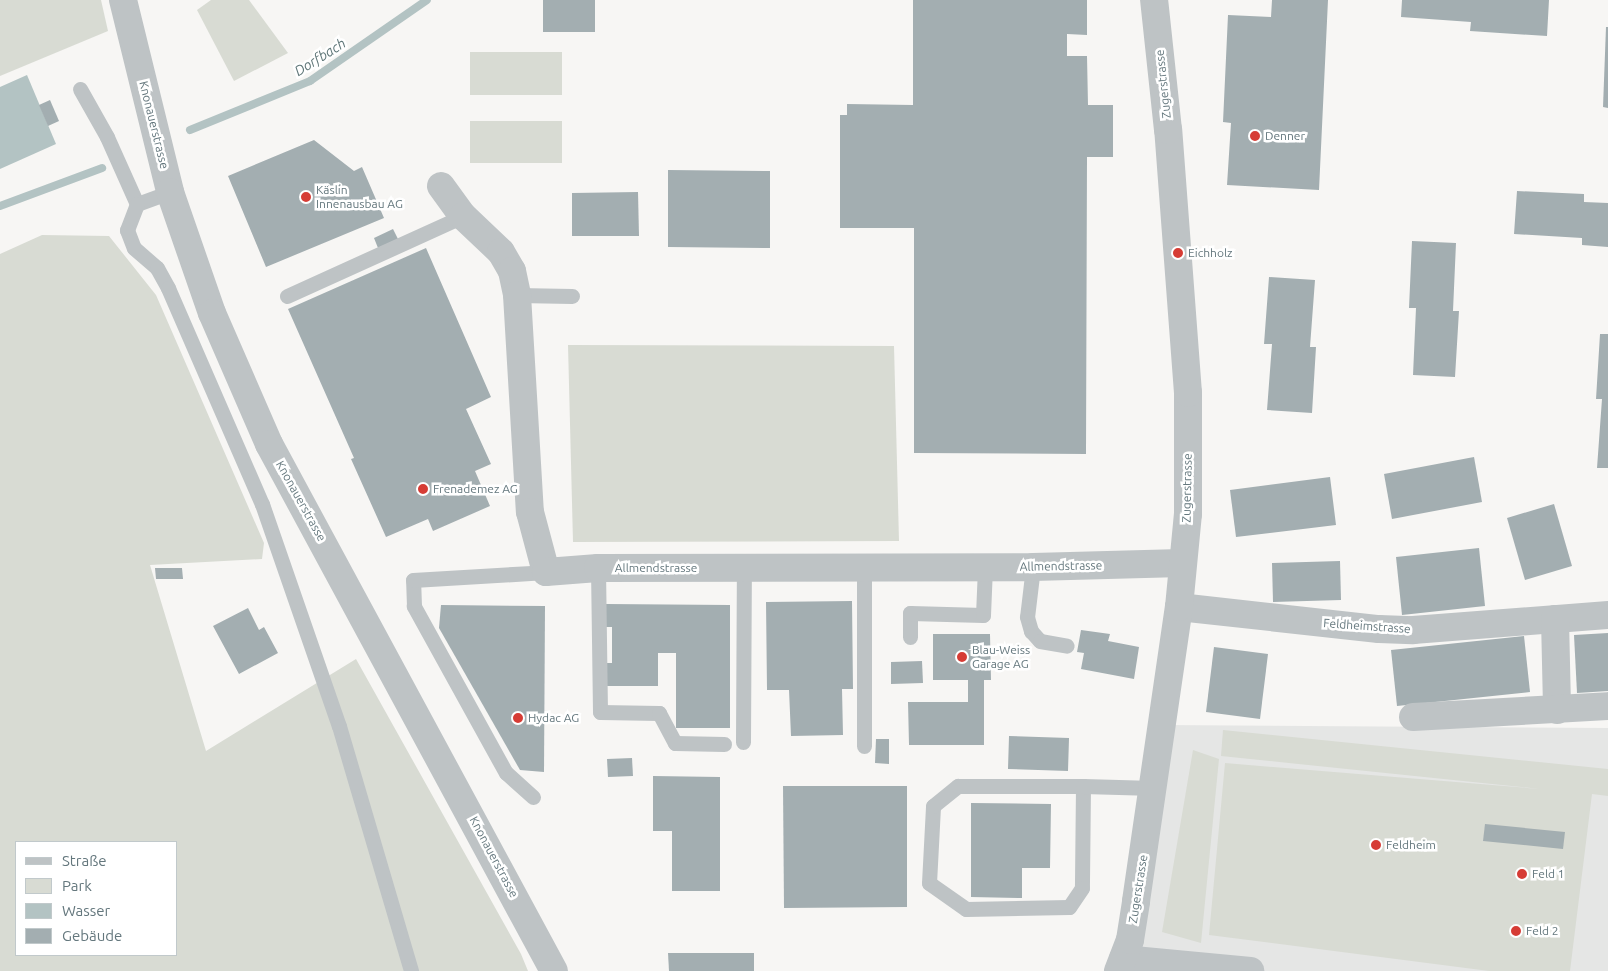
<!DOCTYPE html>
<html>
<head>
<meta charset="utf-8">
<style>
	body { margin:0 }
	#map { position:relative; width:1608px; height:971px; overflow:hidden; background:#f7f6f4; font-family:Ubuntu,sans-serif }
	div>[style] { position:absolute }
	.built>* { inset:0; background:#e5e6e5 }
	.green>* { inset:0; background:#d8dbd3 }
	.water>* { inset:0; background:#b3c3c3 }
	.stream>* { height:8px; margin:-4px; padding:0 4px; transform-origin:4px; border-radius:4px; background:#b3c3c3 }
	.building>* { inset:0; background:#a3aeb1 }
	.service>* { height:15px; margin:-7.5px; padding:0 7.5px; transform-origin:7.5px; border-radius:7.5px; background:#bec3c5 }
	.minor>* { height:28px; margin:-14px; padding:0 14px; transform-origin:14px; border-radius:14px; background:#bec3c5 }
	.tertiary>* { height:28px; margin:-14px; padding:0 14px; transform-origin:14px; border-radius:14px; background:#bec3c5 }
	.dots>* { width:14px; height:14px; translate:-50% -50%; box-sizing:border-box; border:2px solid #fff; border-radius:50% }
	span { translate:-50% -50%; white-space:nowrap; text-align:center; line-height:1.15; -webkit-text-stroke:5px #fff; paint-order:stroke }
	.street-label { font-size:12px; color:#64777d }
	.poi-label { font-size:12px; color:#64777d }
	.left { translate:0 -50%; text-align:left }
	.water-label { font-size:14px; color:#5f7678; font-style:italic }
	.legend { position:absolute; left:15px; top:841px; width:162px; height:115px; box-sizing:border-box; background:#fff; border:1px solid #c1c9cb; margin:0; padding:6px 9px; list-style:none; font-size:15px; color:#64777d }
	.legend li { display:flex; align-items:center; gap:10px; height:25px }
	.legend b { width:25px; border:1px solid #c1c9cb }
</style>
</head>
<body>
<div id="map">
	<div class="built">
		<i style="clip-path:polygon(1162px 725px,1608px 728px,1608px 971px,1250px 971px,1123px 959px)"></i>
	</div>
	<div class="green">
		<i style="clip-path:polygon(0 0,101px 0,108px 31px,0 76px)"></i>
		<i style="clip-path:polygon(211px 0,249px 0,288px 53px,234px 81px,197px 10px)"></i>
		<i style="clip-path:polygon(470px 52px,562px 52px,562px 95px,470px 95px)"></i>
		<i style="clip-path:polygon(470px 121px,562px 121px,562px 163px,470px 163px)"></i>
		<i style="clip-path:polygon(evenodd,42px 235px,109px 236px,156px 295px,264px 543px,262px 559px,150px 565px,206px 751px,356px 659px,521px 954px,528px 971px,0 971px,0 254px,42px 235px,16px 842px,176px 842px,176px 955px,16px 955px,16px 842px)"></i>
		<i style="clip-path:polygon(568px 345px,894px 346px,899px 541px,573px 542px)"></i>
		<i style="clip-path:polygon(1223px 730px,1608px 769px,1608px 796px,1592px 794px,1570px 971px,1489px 971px,1209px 935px,1225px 763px,1540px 789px,1221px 756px)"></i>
		<i style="clip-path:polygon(1193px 750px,1219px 759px,1201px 943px,1162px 932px)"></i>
	</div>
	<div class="water">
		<i style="clip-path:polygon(27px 75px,56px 144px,0 169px,0 87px)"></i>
	</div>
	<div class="stream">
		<i style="left:190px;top:130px;width:130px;rotate:-22.2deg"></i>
		<i style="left:310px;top:81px;width:142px;rotate:-34.7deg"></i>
		<i style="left:0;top:206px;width:109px;rotate:-20.4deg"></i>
	</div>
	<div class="building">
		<i style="clip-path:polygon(543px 0,595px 0,595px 32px,543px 32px)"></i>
		<i style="clip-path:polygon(913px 0,1087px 0,1087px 35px,1067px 34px,1067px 56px,1087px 56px,1088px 105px,1113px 105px,1113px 157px,1087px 157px,1086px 454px,914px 453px,914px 228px,840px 228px,840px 115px,847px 115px,847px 104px,913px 105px)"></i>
		<i style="clip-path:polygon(1272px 0,1328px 0,1319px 190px,1227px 185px,1231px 123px,1223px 122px,1228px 15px,1271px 17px)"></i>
		<i style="clip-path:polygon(1402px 0,1549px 0,1547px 36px,1470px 31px,1471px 22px,1401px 17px)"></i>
		<i style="clip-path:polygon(1606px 27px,1608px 27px,1608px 108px,1603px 107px)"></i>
		<i style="clip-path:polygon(50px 100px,59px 121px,48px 126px,39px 105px)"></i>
		<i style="clip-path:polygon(314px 140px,354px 171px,362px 167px,384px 218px,266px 267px,228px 176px)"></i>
		<i style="clip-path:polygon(668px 170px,770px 171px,770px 248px,668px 247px)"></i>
		<i style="clip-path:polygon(1517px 191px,1584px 194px,1584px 202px,1608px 203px,1608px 247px,1582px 245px,1582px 238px,1514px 234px)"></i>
		<i style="clip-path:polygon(638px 192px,639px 236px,572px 236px,572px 193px)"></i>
		<i style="clip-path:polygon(393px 229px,398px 239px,378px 248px,374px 238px)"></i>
		<i style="clip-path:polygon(1412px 241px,1456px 243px,1453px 311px,1459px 311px,1455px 377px,1413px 375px,1416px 308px,1409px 308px)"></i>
		<i style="clip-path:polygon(426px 248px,491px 397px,466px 409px,491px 464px,475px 471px,490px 506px,433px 531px,428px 519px,386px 537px,351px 459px,354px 458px,288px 309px)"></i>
		<i style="clip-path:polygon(1269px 277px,1315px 280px,1310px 347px,1316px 347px,1312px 413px,1267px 410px,1272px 344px,1264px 344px)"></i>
		<i style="clip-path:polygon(1600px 334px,1608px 334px,1608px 468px,1597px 468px,1602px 399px,1596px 399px)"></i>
		<i style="clip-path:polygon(1474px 457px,1482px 502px,1392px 519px,1384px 474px)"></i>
		<i style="clip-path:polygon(1330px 477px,1336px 525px,1236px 537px,1230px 490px)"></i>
		<i style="clip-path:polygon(1554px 504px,1572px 566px,1525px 580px,1507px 518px)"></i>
		<i style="clip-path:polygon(1479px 548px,1485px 606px,1402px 615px,1396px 557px)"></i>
		<i style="clip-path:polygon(1340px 561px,1341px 600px,1273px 602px,1272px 563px)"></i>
		<i style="clip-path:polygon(155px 568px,182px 568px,183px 579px,156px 579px)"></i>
		<i style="clip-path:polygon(852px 601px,853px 689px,842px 689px,843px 735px,791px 736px,789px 690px,767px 690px,766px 602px)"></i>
		<i style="clip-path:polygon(606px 604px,730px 605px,730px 728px,676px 728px,676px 653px,658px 653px,658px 686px,606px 686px,606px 663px,612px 663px,612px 627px,605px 627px)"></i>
		<i style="clip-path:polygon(441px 605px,545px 606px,544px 772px,520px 770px,439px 628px)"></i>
		<i style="clip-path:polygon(248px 608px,259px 630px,264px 627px,278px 653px,239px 674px,213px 626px)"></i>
		<i style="clip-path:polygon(1081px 630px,1110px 634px,1108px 641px,1139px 647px,1134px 679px,1081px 669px,1084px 653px,1077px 652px)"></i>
		<i style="clip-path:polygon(1608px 633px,1608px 691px,1577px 693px,1574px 635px)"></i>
		<i style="clip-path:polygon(933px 634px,990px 634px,991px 680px,984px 680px,984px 745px,909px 745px,908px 702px,968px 702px,968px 680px,933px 680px)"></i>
		<i style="clip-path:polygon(1524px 636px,1530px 692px,1397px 706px,1391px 650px)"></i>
		<i style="clip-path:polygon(1214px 647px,1268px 654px,1260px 719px,1206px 712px)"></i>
		<i style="clip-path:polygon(922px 661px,923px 683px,891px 684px,891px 662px)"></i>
		<i style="clip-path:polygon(1009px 736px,1069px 738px,1068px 771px,1008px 769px)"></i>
		<i style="clip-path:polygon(876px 739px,889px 739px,889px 764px,875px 763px)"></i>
		<i style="clip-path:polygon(632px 758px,633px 776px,608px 777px,607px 759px)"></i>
		<i style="clip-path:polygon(653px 776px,720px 777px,720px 891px,672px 891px,672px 831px,653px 831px)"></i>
		<i style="clip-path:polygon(783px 786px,907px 786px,907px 907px,784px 908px)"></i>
		<i style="clip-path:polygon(971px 803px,1051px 804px,1050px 868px,1022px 868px,1022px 898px,971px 897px)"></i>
		<i style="clip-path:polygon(1485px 824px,1565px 832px,1563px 849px,1483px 841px)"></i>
		<i style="clip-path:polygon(668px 953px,754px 953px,754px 971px,669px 971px)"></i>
	</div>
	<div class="service">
		<i style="left:80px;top:89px;width:55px;rotate:60.6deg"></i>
		<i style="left:107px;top:137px;width:73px;rotate:65.9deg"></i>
		<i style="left:170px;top:192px;width:35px;rotate:160deg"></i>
		<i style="left:137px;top:204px;width:28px;rotate:111deg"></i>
		<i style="left:127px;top:230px;width:19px;rotate:69deg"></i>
		<i style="left:134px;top:248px;width:30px;rotate:41deg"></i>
		<i style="left:157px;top:268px;width:23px;rotate:61deg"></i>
		<i style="left:168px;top:288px;width:236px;rotate:66.5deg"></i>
		<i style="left:262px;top:504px;width:235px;rotate:70.9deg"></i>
		<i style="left:339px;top:726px;width:255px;rotate:73.6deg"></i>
		<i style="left:517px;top:295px;width:55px;rotate:1deg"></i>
		<i style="left:287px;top:296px;width:193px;rotate:-24.4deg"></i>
		<i style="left:864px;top:567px;width:179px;rotate:90deg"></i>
		<i style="left:1033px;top:567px;width:50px;rotate:96.8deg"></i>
		<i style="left:1027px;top:617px;width:15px;rotate:74deg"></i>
		<i style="left:1031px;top:631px;width:13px;rotate:48deg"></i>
		<i style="left:1040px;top:641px;width:27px;rotate:10deg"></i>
		<i style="left:598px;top:568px;width:144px;rotate:89.2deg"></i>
		<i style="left:600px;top:712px;width:59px;rotate:1deg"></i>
		<i style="left:659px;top:713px;width:34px;rotate:62deg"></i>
		<i style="left:675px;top:743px;width:49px;rotate:1.2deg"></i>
		<i style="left:910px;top:637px;width:24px;rotate:-90deg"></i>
		<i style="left:910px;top:613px;width:73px;rotate:1.6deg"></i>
		<i style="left:983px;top:615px;width:48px;rotate:-87.6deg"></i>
		<i style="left:743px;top:742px;width:175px;rotate:-89.7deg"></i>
		<i style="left:1083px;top:786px;width:102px;rotate:90.6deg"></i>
		<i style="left:1082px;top:888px;width:23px;rotate:124deg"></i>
		<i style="left:1069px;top:907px;width:103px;rotate:178.9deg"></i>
		<i style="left:966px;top:909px;width:45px;rotate:-144.9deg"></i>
		<i style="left:929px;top:883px;width:77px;rotate:-87deg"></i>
		<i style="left:933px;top:806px;width:32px;rotate:-39deg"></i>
		<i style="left:958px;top:786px;width:125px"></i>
		<i style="left:1083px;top:786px;width:71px;rotate:1.6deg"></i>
		<i style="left:533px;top:797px;width:36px;rotate:-138deg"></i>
		<i style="left:506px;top:773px;width:191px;rotate:-118.9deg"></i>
		<i style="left:414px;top:606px;width:26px;rotate:-92deg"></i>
		<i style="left:413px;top:580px;width:133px;rotate:-3.4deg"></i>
	</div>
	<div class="minor">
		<i style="left:441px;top:186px;width:37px;rotate:54deg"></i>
		<i style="left:463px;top:216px;width:52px;rotate:43.5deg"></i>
		<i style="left:501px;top:252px;width:22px;rotate:60deg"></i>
		<i style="left:512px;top:271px;width:25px;rotate:78deg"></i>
		<i style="left:517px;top:295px;width:217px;rotate:86.6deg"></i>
		<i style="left:530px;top:512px;width:62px;rotate:75.1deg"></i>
		<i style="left:546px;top:572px;width:52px;rotate:-4.4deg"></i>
		<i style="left:598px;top:568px;width:435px;rotate:-0.1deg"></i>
		<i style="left:1033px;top:567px;width:149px;rotate:-1.5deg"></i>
		<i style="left:1179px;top:607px;width:201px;rotate:6.3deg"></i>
		<i style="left:1379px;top:629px;width:34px;rotate:2deg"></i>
		<i style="left:1413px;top:630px;width:196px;rotate:-4.4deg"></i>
		<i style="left:1555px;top:619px;width:91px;rotate:88.7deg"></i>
		<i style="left:1413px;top:717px;width:195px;rotate:-3.2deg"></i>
		<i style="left:1123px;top:959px;width:128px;rotate:5.4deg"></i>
		<i style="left:1118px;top:971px;width:33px;rotate:-69deg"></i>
		<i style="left:1130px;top:940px;width:39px;rotate:-81deg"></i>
		<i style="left:1136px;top:901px;width:297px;rotate:-81.7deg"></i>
		<i style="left:1179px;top:607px;width:93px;rotate:-84.5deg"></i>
		<i style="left:1188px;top:514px;width:121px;rotate:-90deg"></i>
		<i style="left:1188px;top:393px;width:264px;rotate:-94.3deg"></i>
		<i style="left:1168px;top:130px;width:131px;rotate:-96.1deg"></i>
	</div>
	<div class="tertiary">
		<i style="left:123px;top:0;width:198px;rotate:76.2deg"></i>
		<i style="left:170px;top:192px;width:128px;rotate:70.9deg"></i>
		<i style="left:212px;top:313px;width:143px;rotate:66.5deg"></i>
		<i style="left:269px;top:444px;width:599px;rotate:61.6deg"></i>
	</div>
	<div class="dots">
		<i style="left:1255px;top:136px;background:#d63c35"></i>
		<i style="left:306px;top:197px;background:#d63c35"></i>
		<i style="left:1178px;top:253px;background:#d63c35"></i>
		<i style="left:423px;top:489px;background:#d63c35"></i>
		<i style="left:962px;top:657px;background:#d63c35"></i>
		<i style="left:518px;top:718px;background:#d63c35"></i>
		<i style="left:1376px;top:845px;background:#d63c35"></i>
		<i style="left:1522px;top:874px;background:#d63c35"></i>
		<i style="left:1516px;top:931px;background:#d63c35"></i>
	</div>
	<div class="street-label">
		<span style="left:1163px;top:84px;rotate:-96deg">Zugerstrasse</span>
		<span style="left:154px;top:125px;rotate:76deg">Knonauerstrasse</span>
		<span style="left:1187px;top:488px;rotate:-89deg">Zugerstrasse</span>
		<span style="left:301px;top:501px;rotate:61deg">Knonauerstrasse</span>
		<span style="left:1061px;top:566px;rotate:-1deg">Allmendstrasse</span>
		<span style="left:656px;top:568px">Allmendstrasse</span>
		<span style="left:1367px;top:626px;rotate:4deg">Feldheimstrasse</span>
		<span style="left:494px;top:857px;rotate:62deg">Knonauerstrasse</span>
		<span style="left:1138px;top:889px;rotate:-81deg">Zugerstrasse</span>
	</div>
	<div class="poi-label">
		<span class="left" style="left:1265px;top:136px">Denner</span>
		<span class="left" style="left:316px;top:197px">Käslin<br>Innenausbau AG</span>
		<span class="left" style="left:1188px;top:253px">Eichholz</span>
		<span class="left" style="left:433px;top:489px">Frenademez AG</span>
		<span class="left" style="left:972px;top:657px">Blau-Weiss<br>Garage AG</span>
		<span class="left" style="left:528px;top:718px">Hydac AG</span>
		<span class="left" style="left:1386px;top:845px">Feldheim</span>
		<span class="left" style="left:1532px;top:874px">Feld 1</span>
		<span class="left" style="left:1526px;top:931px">Feld 2</span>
	</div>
	<div class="water-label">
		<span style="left:320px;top:57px;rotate:-32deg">Dorfbach</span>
	</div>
	<ul class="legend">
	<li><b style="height:6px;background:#bec3c5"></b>Straße</li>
	<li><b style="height:14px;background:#d8dbd3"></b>Park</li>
	<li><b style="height:14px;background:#b3c3c3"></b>Wasser</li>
	<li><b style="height:14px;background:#a3aeb1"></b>Gebäude</li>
	</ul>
</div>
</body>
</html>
